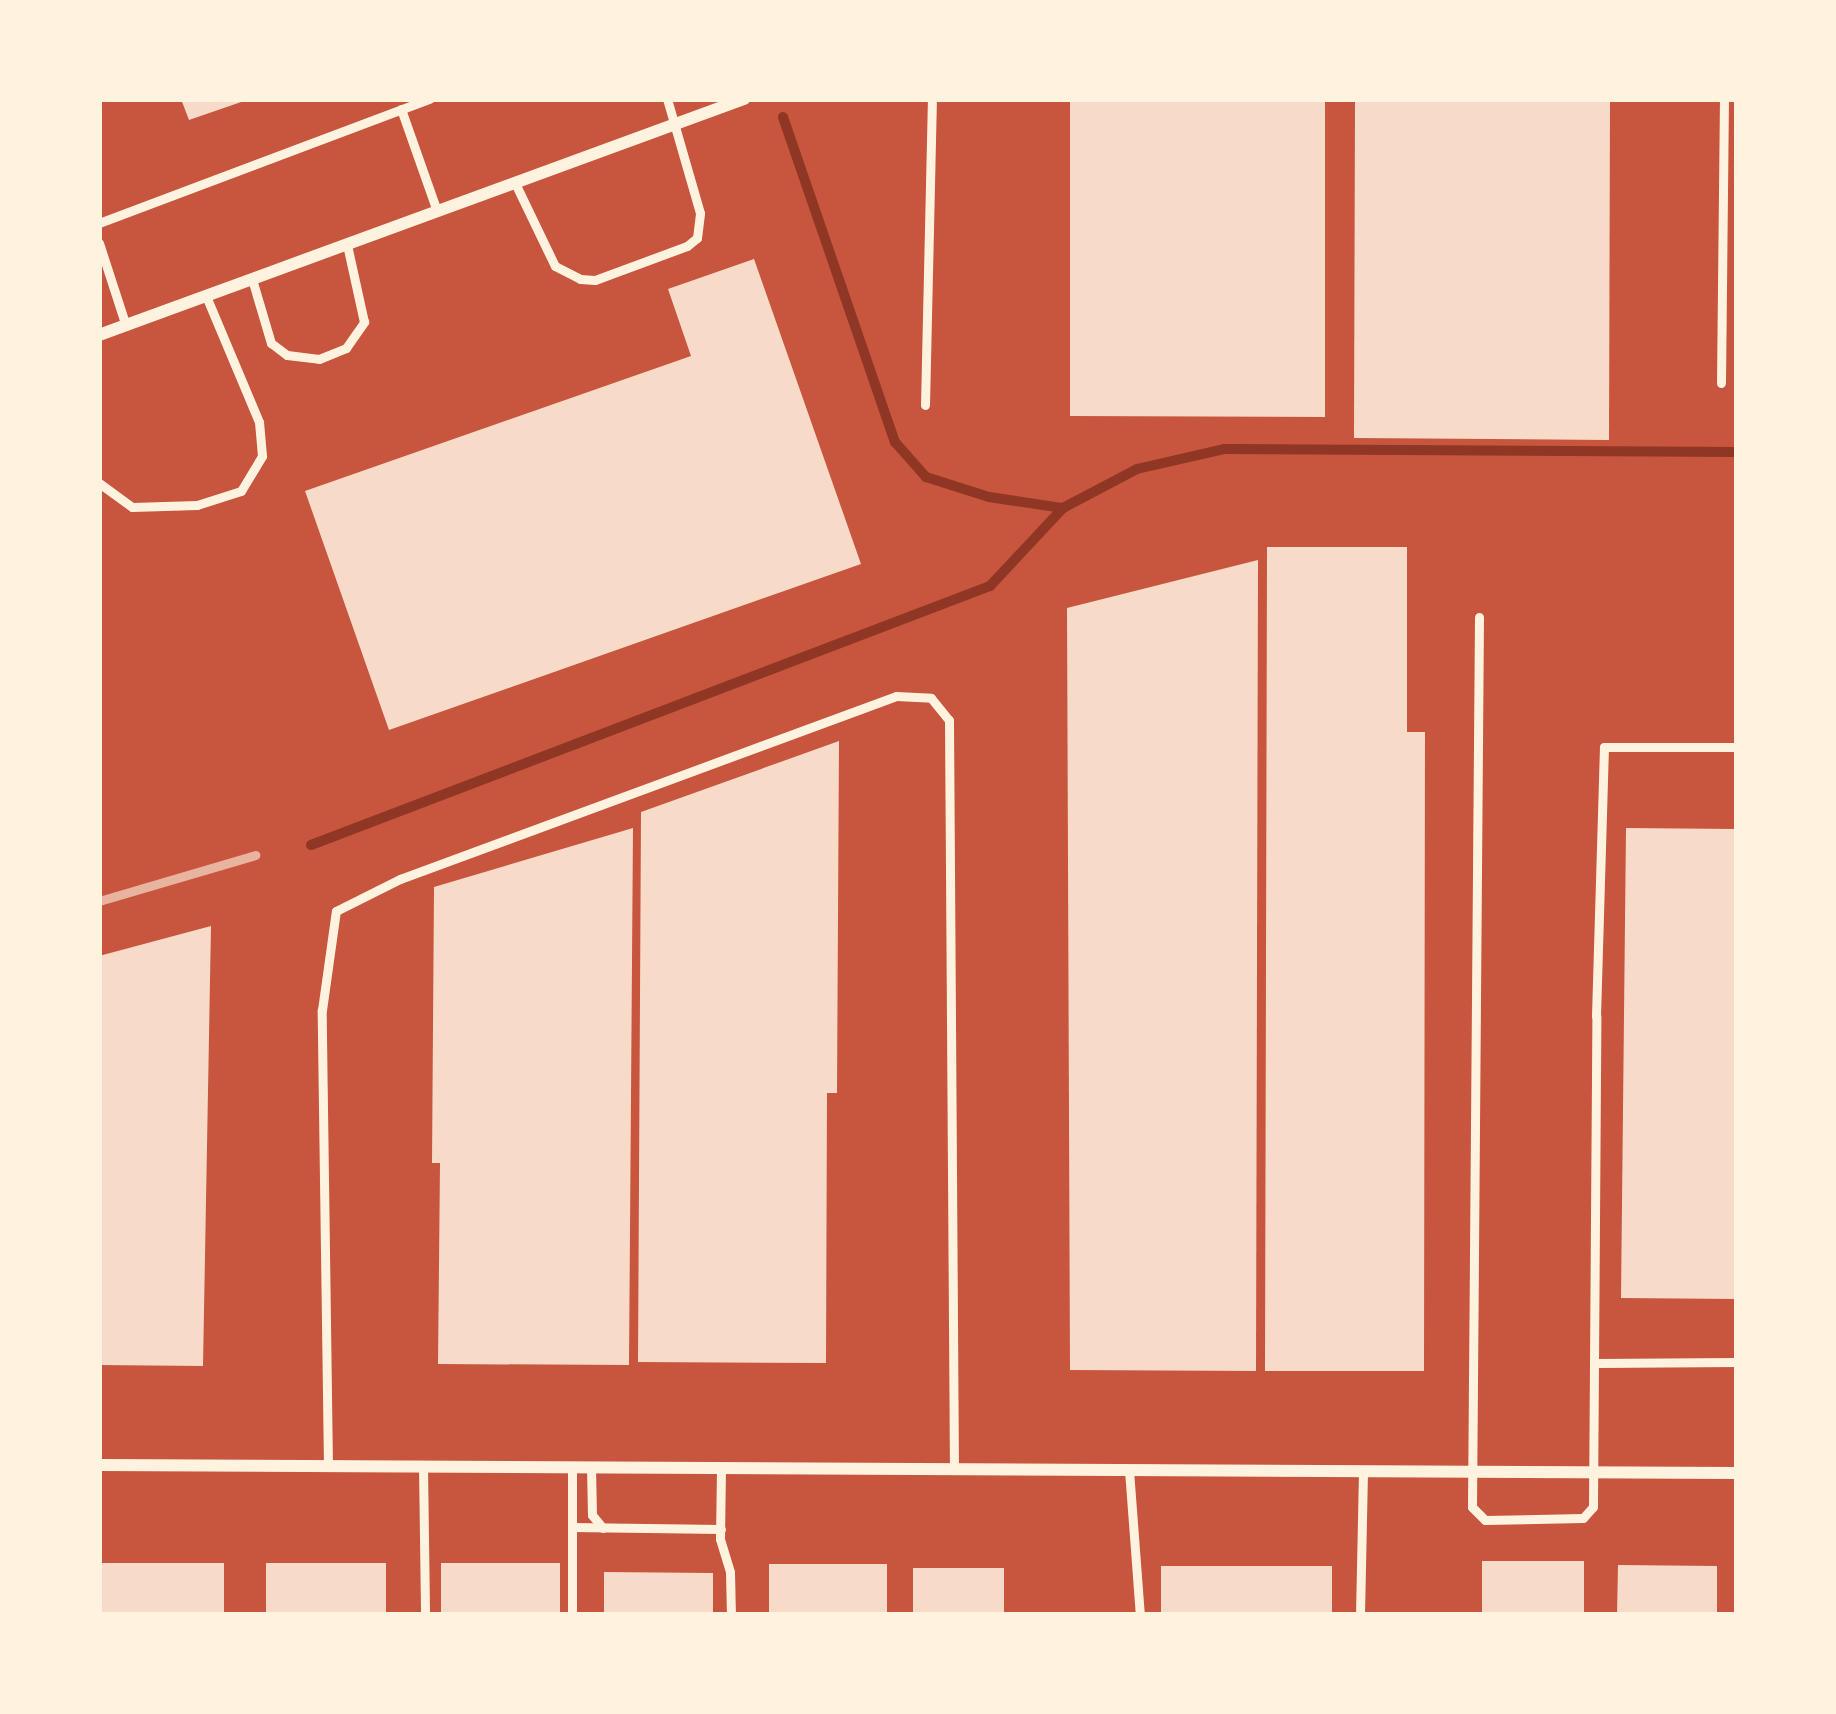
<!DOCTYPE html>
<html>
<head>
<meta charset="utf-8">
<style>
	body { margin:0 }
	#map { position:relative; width:1836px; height:1714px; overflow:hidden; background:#c8553d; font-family:"Roboto Condensed",sans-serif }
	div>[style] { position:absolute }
	.stream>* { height:10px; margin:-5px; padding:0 5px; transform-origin:5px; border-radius:5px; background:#8f3625 }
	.building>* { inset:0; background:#f7dbc8 }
	.service>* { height:9px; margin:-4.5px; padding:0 4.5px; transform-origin:4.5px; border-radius:4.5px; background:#fff3e0 }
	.minor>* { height:12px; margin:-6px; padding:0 6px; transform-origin:6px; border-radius:6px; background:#fff3e0 }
	.rail>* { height:9px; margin:-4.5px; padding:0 4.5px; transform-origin:4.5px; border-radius:4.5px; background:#e9b49f }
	span { translate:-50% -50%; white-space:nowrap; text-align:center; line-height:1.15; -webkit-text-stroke:12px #fff3e0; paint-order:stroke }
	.frame { position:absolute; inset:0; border:102px solid #fff3e0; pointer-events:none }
</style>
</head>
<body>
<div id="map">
	<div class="stream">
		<i style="left:783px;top:117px;width:344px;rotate:71deg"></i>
		<i style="left:895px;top:442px;width:47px;rotate:48.5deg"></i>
		<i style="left:926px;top:477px;width:66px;rotate:17.6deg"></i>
		<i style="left:989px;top:497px;width:75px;rotate:8.5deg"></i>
		<i style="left:1063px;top:508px;width:84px;rotate:-27.8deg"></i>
		<i style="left:1137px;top:469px;width:89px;rotate:-12.9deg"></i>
		<i style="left:1224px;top:449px;width:513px;rotate:0.34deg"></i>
		<i style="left:311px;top:845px;width:727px;rotate:-20.88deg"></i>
		<i style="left:990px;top:586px;width:107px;rotate:-46.9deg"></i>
	</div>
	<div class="building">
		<i style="clip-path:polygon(181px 99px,247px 99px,247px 100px,189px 120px)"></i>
		<i style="clip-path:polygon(1070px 99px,1325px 99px,1325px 417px,1070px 416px)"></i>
		<i style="clip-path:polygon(1355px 99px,1610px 99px,1609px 440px,1354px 438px)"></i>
		<i style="clip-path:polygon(754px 259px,861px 564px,389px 730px,305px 491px,691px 356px,668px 289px)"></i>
		<i style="clip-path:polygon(1267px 547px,1407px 547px,1407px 732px,1425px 732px,1424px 1371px,1265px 1371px)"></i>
		<i style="clip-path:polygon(1258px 560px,1256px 1371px,1070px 1370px,1067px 608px)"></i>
		<i style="clip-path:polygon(839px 741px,837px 1093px,827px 1093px,826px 1363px,638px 1362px,641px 812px)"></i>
		<i style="clip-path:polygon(633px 828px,629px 1365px,438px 1364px,440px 1163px,432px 1163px,434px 887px)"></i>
		<i style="clip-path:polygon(1626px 828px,1737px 829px,1737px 1299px,1621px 1298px)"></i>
		<i style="clip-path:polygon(211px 926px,203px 1366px,99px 1365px,99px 956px)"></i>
		<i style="clip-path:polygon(1482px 1561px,1584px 1561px,1584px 1615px,1482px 1615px)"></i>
		<i style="clip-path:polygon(99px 1563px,224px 1563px,224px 1615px,99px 1615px)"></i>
		<i style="clip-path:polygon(266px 1563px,386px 1563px,386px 1615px,266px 1615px)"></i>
		<i style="clip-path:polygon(441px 1563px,560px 1563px,560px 1615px,441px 1615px)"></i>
		<i style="clip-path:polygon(769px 1564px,887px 1564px,887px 1615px,769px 1615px)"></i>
		<i style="clip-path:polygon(1618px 1565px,1717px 1566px,1717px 1615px,1617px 1615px)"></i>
		<i style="clip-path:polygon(1161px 1566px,1332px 1566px,1332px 1615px,1161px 1615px)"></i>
		<i style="clip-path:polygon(913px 1568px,1004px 1568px,1004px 1615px,913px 1615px)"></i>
		<i style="clip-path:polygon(604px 1572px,713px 1573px,713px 1615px,604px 1615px)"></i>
	</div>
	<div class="service">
		<i style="left:401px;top:109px;width:108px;rotate:70.6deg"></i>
		<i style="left:515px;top:183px;width:92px;rotate:64.3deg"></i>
		<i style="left:555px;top:266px;width:28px;rotate:27deg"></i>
		<i style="left:580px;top:279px;width:15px;rotate:4deg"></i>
		<i style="left:595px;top:280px;width:98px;rotate:-20.3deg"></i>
		<i style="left:687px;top:246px;width:13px;rotate:-39deg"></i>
		<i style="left:697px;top:238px;width:25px;rotate:-83deg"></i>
		<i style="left:700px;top:213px;width:119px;rotate:-106.1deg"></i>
		<i style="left:99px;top:223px;width:353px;rotate:-20.6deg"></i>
		<i style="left:99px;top:243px;width:87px;rotate:72deg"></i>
		<i style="left:252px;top:279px;width:67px;rotate:73.5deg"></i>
		<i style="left:271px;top:343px;width:20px;rotate:37deg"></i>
		<i style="left:287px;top:355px;width:32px;rotate:7deg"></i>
		<i style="left:319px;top:359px;width:29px;rotate:-22deg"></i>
		<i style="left:346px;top:348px;width:32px;rotate:-55deg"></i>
		<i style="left:364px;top:322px;width:79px;rotate:-102.4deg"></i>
		<i style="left:1721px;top:383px;width:284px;rotate:-89.4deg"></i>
		<i style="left:925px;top:405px;width:306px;rotate:-88.7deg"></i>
		<i style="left:99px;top:483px;width:41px;rotate:36deg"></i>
		<i style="left:132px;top:507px;width:65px;rotate:-1.8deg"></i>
		<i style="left:197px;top:505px;width:46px;rotate:-17.7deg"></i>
		<i style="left:241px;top:491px;width:41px;rotate:-59deg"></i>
		<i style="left:262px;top:456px;width:34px;rotate:-95deg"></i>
		<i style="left:259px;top:422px;width:137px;rotate:-112.8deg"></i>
		<i style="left:1479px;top:617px;width:890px;rotate:90.45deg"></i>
		<i style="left:1472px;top:1507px;width:18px;rotate:45deg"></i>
		<i style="left:1485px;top:1520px;width:98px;rotate:-1.2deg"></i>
		<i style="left:1583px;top:1518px;width:15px;rotate:-48deg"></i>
		<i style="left:1593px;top:1507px;width:491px;rotate:-89.6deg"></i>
		<i style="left:1596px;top:1016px;width:269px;rotate:-88.3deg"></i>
		<i style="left:1604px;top:747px;width:133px"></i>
		<i style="left:1596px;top:1363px;width:141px;rotate:-0.4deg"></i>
		<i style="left:328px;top:1466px;width:456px;rotate:-90.8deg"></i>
		<i style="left:322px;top:1010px;width:100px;rotate:-82deg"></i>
		<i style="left:336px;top:911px;width:72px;rotate:-26.6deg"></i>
		<i style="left:400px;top:879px;width:529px;rotate:-20.25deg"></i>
		<i style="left:896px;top:696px;width:35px;rotate:3deg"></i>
		<i style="left:931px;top:698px;width:28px;rotate:51deg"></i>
		<i style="left:949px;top:720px;width:749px;rotate:89.62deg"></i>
		<i style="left:423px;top:1466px;width:149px;rotate:89.2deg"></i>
		<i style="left:591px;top:1467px;width:48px;rotate:88.8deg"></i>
		<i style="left:592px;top:1515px;width:17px;rotate:50deg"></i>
		<i style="left:721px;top:1468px;width:71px;rotate:90.8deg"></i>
		<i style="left:720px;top:1539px;width:34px;rotate:73deg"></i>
		<i style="left:730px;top:1572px;width:43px;rotate:88.7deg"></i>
		<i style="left:1129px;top:1470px;width:145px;rotate:85.7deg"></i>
		<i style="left:572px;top:1527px;width:149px;rotate:0.8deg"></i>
		<i style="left:572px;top:1615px;width:148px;rotate:-90deg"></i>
		<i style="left:1360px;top:1615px;width:144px;rotate:-88.8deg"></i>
	</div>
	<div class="minor">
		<i style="left:99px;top:335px;width:687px;rotate:-20.1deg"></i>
		<i style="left:99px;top:1465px;width:1638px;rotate:0.28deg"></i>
	</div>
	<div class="rail">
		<i style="left:99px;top:901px;width:163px;rotate:-16.4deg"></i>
	</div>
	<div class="frame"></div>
</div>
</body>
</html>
